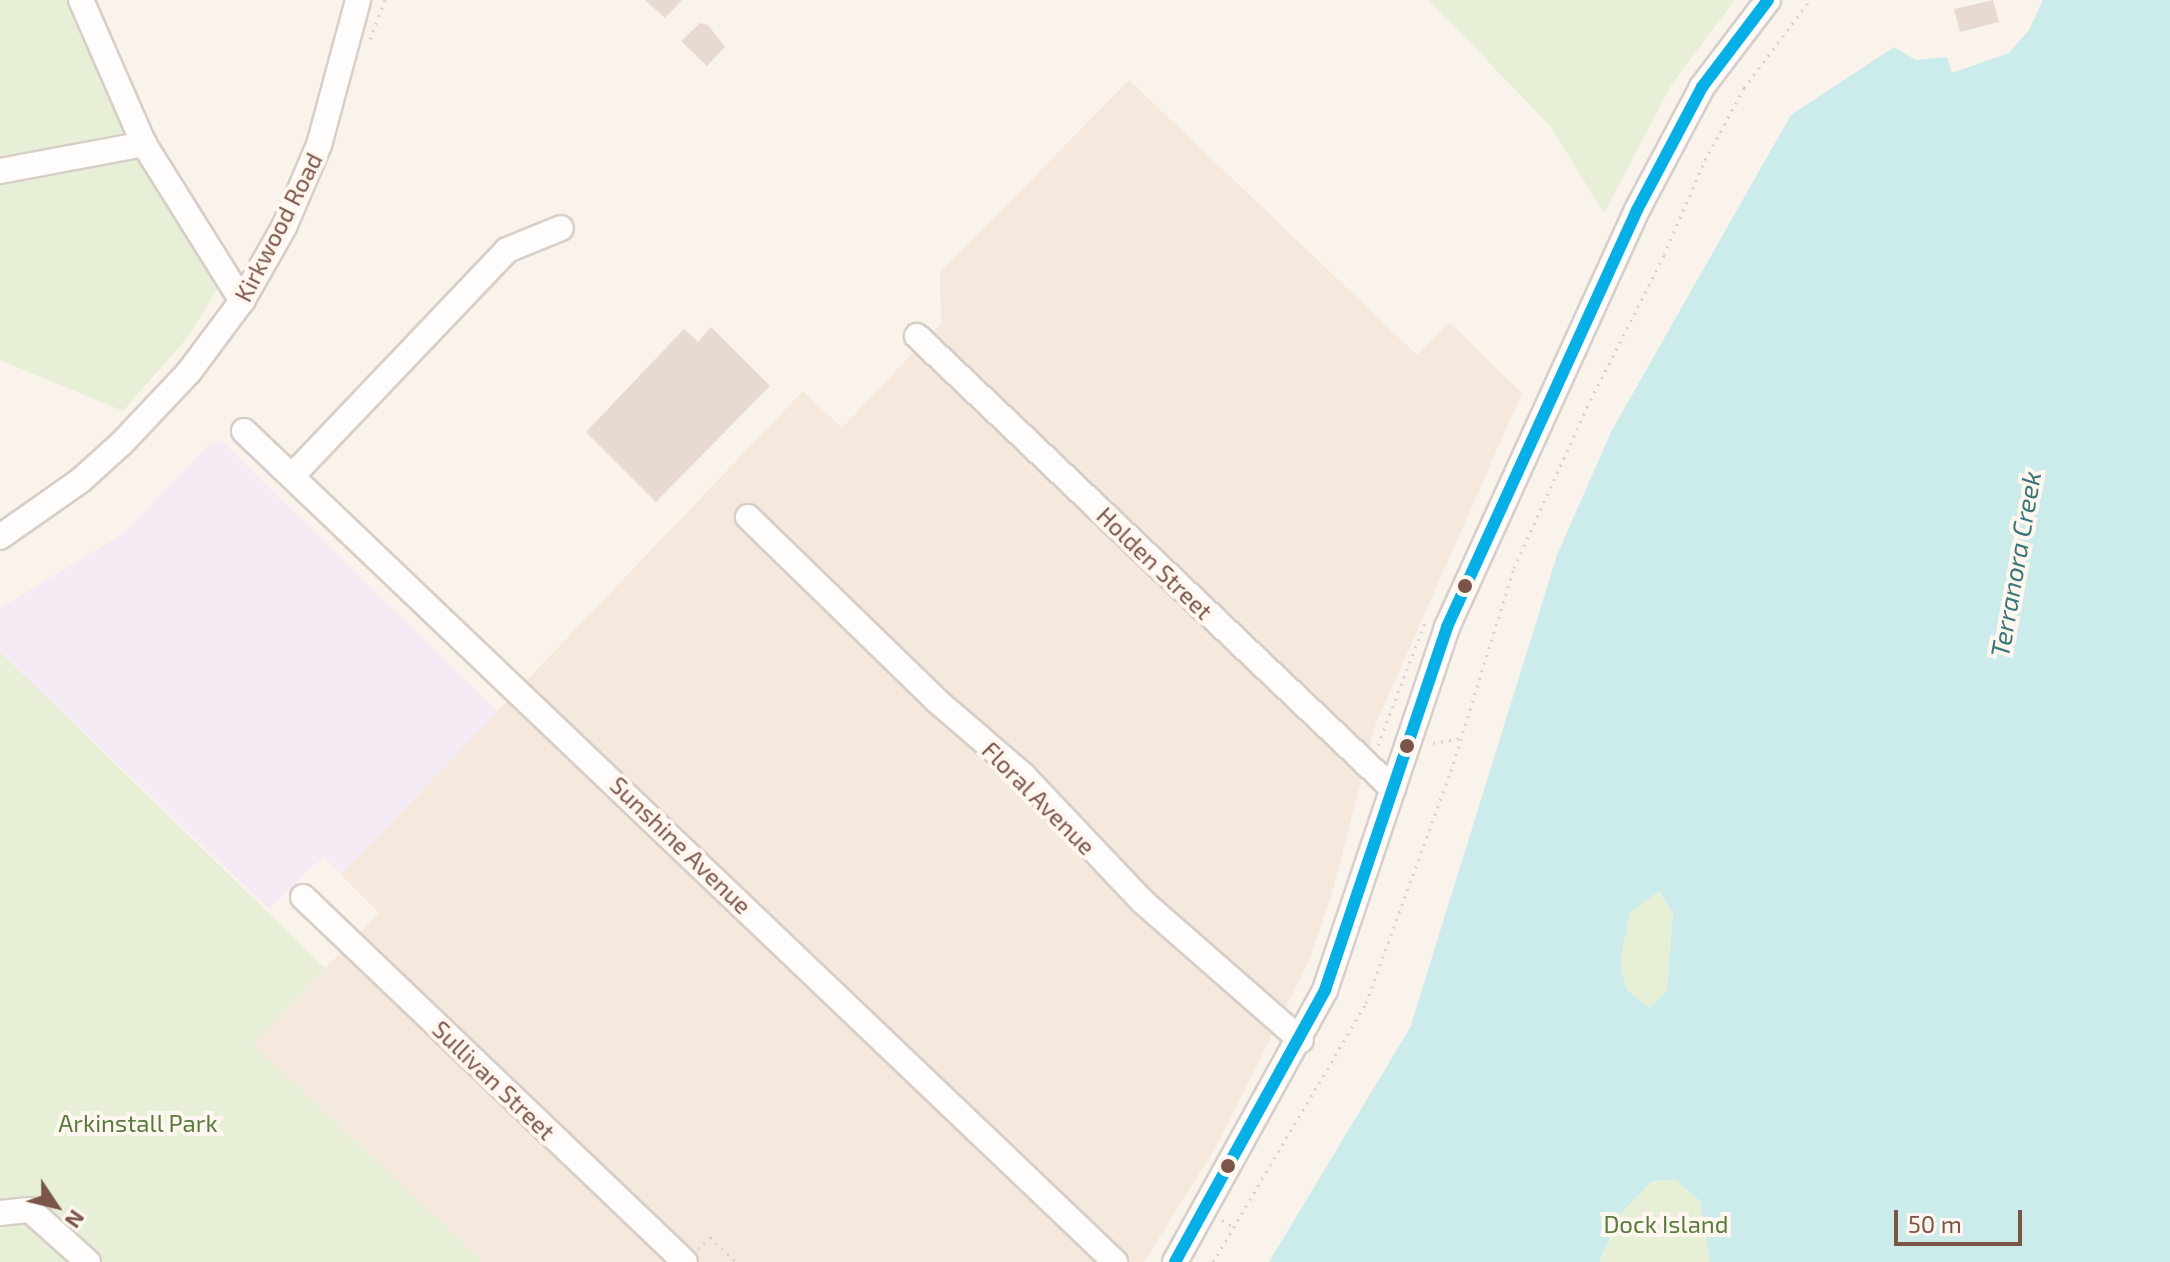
<!DOCTYPE html>
<html>
<head>
<meta charset="utf-8">
<style>
	body { margin:0 }
	#map { position:relative; width:2170px; height:1262px; overflow:hidden; background:#f9f3ec; font-family:"Exo 2",sans-serif }
	div>[style] { position:absolute }
	.residential>* { inset:0; background:#f5e8dc }
	.education>* { inset:0; background:#f4ebf4 }
	.green>* { inset:0; background:#e7f0d6 }
	.water>* { inset:0; background:#ccebeb }
	.building>* { inset:0; background:#e6dad3 }
	.path>* { height:3px; margin-top:-1.5px; transform-origin:0; background:repeating-linear-gradient(90deg,#dcd1ce 0 2px,transparent 0 8px) }
	.roads { filter:drop-shadow(2px 0 #d8cec8) drop-shadow(-2px 0 #d8cec8) drop-shadow(0 2px #d8cec8) drop-shadow(0 -2px #d8cec8) }
	.minor>* { height:24px; margin:-12px; padding:0 12px; transform-origin:12px; border-radius:12px; background:#fefdfc }
	.bus-1>* { height:12px; margin:-6px; padding:0 6px; transform-origin:6px; border-radius:6px; background:#06b0e7 }
	.dots>* { width:22px; height:22px; translate:-50% -50%; box-sizing:border-box; border:4px solid #fff7ef; border-radius:50% }
	span { translate:-50% -50%; white-space:nowrap; text-align:center; line-height:1.15; -webkit-text-stroke:8px #fff7ef; paint-order:stroke }
	.street-label { font-size:24px; color:#7b5549 }
	.park-label { font-size:24px; color:#567b3c }
	.water-label { font-size:26px; color:#387679; font-style:italic }
	.north { position:absolute; left:16px; top:1166px; width:80px; height:80px; -webkit-text-stroke:6px #fff7ef; paint-order:stroke; rotate:125deg; font-size:22px; font-weight:700; line-height:32px; text-align:center; color:#7b5549 }
	.north::after { content:''; display:block; margin:auto; width:28px; height:36px; background:#7b5549; clip-path:polygon(50% 0,100% 100%,50% 72%,0 100%) }
	.scale { position:absolute; left:1894px; top:1210px; width:128px; height:36px; box-sizing:border-box; border:4px solid #7b5549; border-top:0; padding-left:10px; font-size:24px; line-height:28px; white-space:nowrap; color:#7b5549; -webkit-text-stroke:6px #fff7ef; paint-order:stroke }
</style>
</head>
<body>
<div id="map">
	<div class="residential">
		<i style="clip-path:polygon(1129px 80px,1417px 355px,1450px 323px,1522px 393px,1375px 726px,1331px 897px,1308px 963px,1217px 1145px,1144px 1262px,483px 1262px,252px 1044px,379px 913px,341px 875px,803px 391px,842px 428px,941px 323px,940px 273px)"></i>
	</div>
	<div class="education">
		<i style="clip-path:polygon(221px 440px,498px 712px,341px 875px,323px 857px,269px 909px,0 652px,0 608px,123px 534px,209px 445px)"></i>
	</div>
	<div class="green">
		<i style="clip-path:polygon(0 0,91px 0,146px 125px,231px 267px,187px 338px,123px 411px,0 360px)"></i>
		<i style="clip-path:polygon(1429px 0,1735px 0,1672px 84px,1604px 213px,1550px 126px)"></i>
		<i style="clip-path:polygon(0 652px,325px 968px,253px 1044px,483px 1262px,0 1262px)"></i>
		<i style="clip-path:polygon(1658px 891px,1673px 914px,1667px 991px,1649px 1008px,1626px 989px,1620px 961px,1630px 913px)"></i>
		<i style="clip-path:polygon(1676px 1180px,1700px 1201px,1710px 1262px,1599px 1262px,1621px 1213px,1652px 1181px)"></i>
	</div>
	<div class="water">
		<i style="clip-path:polygon(evenodd,2043px 0,2170px 0,2170px 1262px,1710px 1262px,1700px 1201px,1676px 1180px,1652px 1181px,1621px 1213px,1599px 1262px,1269px 1262px,1410px 1028px,1557px 555px,1612px 430px,1791px 115px,1894px 47px,1916px 60px,1947px 57px,1952px 73px,2009px 53px,2029px 30px,2043px 0,1659px 891px,1673px 914px,1667px 991px,1649px 1008px,1626px 989px,1620px 961px,1630px 913px,1659px 891px)"></i>
	</div>
	<div class="building">
		<i style="clip-path:polygon(645px 0,682px 0,665px 18px)"></i>
		<i style="clip-path:polygon(1993px 0,1999px 22px,1960px 32px,1954px 9px)"></i>
		<i style="clip-path:polygon(700px 23px,708px 25px,725px 47px,707px 66px,681px 41px)"></i>
		<i style="clip-path:polygon(711px 327px,770px 386px,656px 502px,586px 432px,684px 329px,698px 342px)"></i>
	</div>
	<div class="path">
		<i style="left:370px;top:39px;width:42px;rotate:-69deg"></i>
		<i style="left:1433px;top:743px;width:28px;rotate:-10deg"></i>
		<i style="left:1378px;top:745px;width:132px;rotate:-69.1deg"></i>
		<i style="left:1222px;top:1220px;width:16px;rotate:30deg"></i>
		<i style="left:698px;top:1249px;width:17px;rotate:-45deg"></i>
		<i style="left:710px;top:1237px;width:36px;rotate:44deg"></i>
		<i style="left:1213px;top:1262px;width:301px;rotate:-59.4deg"></i>
		<i style="left:1366px;top:1003px;width:247px;rotate:-69.9deg"></i>
		<i style="left:1451px;top:771px;width:213px;rotate:-72.8deg"></i>
		<i style="left:1514px;top:568px;width:177px;rotate:-65.6deg"></i>
		<i style="left:1587px;top:407px;width:170px;rotate:-63.1deg"></i>
		<i style="left:1664px;top:255px;width:103px;rotate:-66.7deg"></i>
		<i style="left:1705px;top:160px;width:82px;rotate:-61.6deg"></i>
		<i style="left:1744px;top:88px;width:110px;rotate:-53.1deg"></i>
	</div>
	<div class="roads">
		<div class="minor">
			<i style="left:81px;top:0;width:157px;rotate:66.4deg"></i>
			<i style="left:0;top:171px;width:147px;rotate:-10.6deg"></i>
			<i style="left:144px;top:144px;width:185px;rotate:58deg"></i>
			<i style="left:917px;top:336px;width:657px;rotate:43.58deg"></i>
			<i style="left:244px;top:431px;width:1204px;rotate:43.65deg"></i>
			<i style="left:292px;top:476px;width:312px;rotate:-46.4deg"></i>
			<i style="left:507px;top:250px;width:58px;rotate:-22.2deg"></i>
			<i style="left:748px;top:517px;width:264px;rotate:44.2deg"></i>
			<i style="left:937px;top:701px;width:113px;rotate:40.7deg"></i>
			<i style="left:1023px;top:775px;width:173px;rotate:46.6deg"></i>
			<i style="left:1142px;top:901px;width:211px;rotate:41.2deg"></i>
			<i style="left:0;top:537px;width:99px;rotate:-35.1deg"></i>
			<i style="left:81px;top:480px;width:55px;rotate:-42.1deg"></i>
			<i style="left:122px;top:443px;width:98px;rotate:-46.7deg"></i>
			<i style="left:189px;top:372px;width:89px;rotate:-53.3deg"></i>
			<i style="left:242px;top:301px;width:85px;rotate:-60.4deg"></i>
			<i style="left:284px;top:227px;width:89px;rotate:-66.9deg"></i>
			<i style="left:319px;top:145px;width:150px;rotate:-74.9deg"></i>
			<i style="left:303px;top:897px;width:528px;rotate:43.7deg"></i>
			<i style="left:0;top:1213px;width:30px;rotate:-6deg"></i>
			<i style="left:30px;top:1210px;width:78px;rotate:41.9deg"></i>
			<i style="left:1175px;top:1262px;width:311px;rotate:-61.1deg"></i>
			<i style="left:1325px;top:990px;width:383px;rotate:-71.4deg"></i>
			<i style="left:1447px;top:627px;width:458px;rotate:-65.5deg"></i>
			<i style="left:1637px;top:210px;width:139px;rotate:-62.1deg"></i>
			<i style="left:1702px;top:87px;width:109px;rotate:-52.8deg"></i>
		</div>
	</div>
	<div class="bus-1">
		<i style="left:1175px;top:1262px;width:311px;rotate:-61.1deg"></i>
		<i style="left:1325px;top:990px;width:383px;rotate:-71.4deg"></i>
		<i style="left:1447px;top:627px;width:458px;rotate:-65.5deg"></i>
		<i style="left:1637px;top:210px;width:139px;rotate:-62.1deg"></i>
		<i style="left:1702px;top:87px;width:109px;rotate:-52.8deg"></i>
	</div>
	<div class="dots">
		<i style="left:1465px;top:586px;background:#7b5549"></i>
		<i style="left:1407px;top:746px;background:#7b5549"></i>
		<i style="left:1228px;top:1166px;background:#7b5549"></i>
	</div>
	<div class="street-label">
		<span style="left:278px;top:227px;rotate:-63deg">Kirkwood Road</span>
		<span style="left:1155px;top:563px;rotate:44deg">Holden Street</span>
		<span style="left:1039px;top:798px;rotate:45deg">Floral Avenue</span>
		<span style="left:681px;top:845px;rotate:44deg">Sunshine Avenue</span>
		<span style="left:494px;top:1080px;rotate:44deg">Sullivan Street</span>
	</div>
	<div class="park-label">
		<span style="left:138px;top:1123px">Arkinstall Park</span>
		<span style="left:1666px;top:1224px">Dock Island</span>
	</div>
	<div class="water-label">
		<span style="left:2015px;top:564px;rotate:-80deg">Terranora Creek</span>
	</div>
	<div class="north">N</div>
	<div class="scale">50 m</div>
</div>
</body>
</html>
